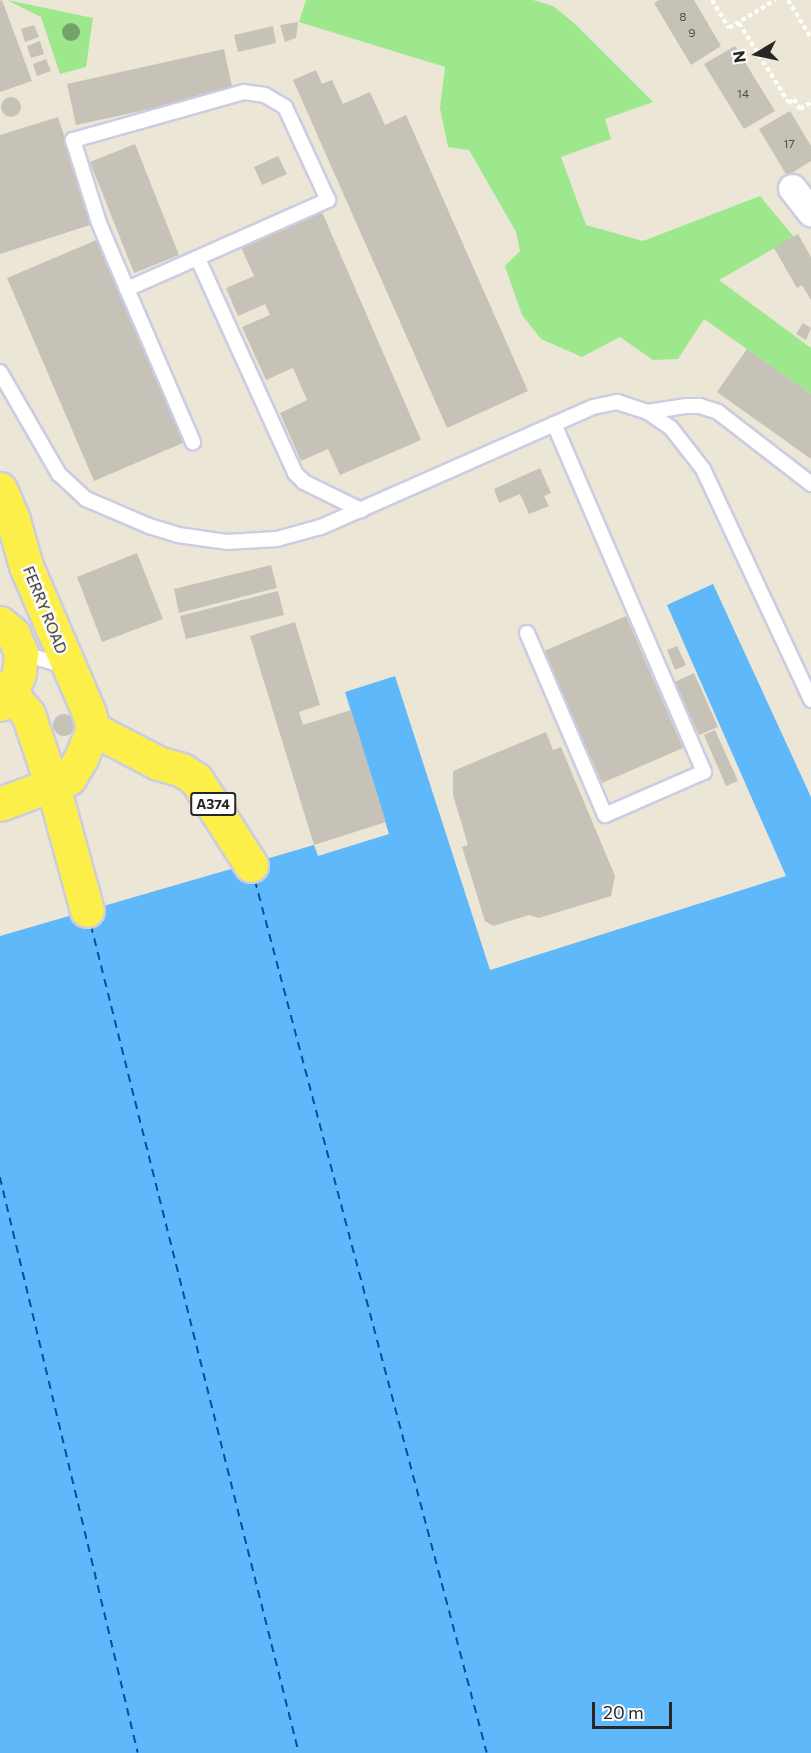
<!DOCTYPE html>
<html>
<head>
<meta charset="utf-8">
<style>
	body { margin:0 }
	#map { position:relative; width:811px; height:1753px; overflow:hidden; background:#ece6d6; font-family:Commissioner,sans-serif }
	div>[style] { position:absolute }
	.green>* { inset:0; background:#9de88d }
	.water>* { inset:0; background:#5eb8f9 }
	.ferry>* { height:1.5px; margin-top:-0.75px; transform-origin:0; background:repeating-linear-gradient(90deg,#0151a1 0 8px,transparent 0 14px) }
	.building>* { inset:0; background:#c6c2b7 }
	.round { border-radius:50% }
	.path>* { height:4px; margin-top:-2px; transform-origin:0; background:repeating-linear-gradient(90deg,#fff 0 4.5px,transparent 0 7.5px) }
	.roads { filter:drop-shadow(2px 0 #cccce2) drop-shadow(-2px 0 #cccce2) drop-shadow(0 2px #cccce2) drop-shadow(0 -2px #cccce2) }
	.lane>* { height:14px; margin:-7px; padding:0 7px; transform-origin:7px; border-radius:7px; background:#fff }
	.street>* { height:27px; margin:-13.5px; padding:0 13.5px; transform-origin:13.5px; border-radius:13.5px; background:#fff }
	.primary>* { height:33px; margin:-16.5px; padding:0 16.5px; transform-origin:16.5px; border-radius:16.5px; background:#fdef4a }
	.trees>* { width:18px; height:18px; margin:-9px; border-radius:50%; background:#77a16a }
	span { translate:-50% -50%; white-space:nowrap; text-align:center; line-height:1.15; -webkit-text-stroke:4.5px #fff; paint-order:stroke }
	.number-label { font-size:12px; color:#4f4e4b }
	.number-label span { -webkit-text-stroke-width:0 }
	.shield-label span { padding:2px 4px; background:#fff; border:2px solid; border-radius:4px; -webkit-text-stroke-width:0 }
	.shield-label { font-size:14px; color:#272727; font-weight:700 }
	.street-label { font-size:15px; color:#272727 }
	.north { position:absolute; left:727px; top:24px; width:60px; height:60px; -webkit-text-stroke:4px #fff; paint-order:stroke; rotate:261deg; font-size:16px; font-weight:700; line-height:24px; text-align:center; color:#272727 }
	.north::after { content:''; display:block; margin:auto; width:21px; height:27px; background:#272727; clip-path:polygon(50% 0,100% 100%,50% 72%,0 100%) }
	.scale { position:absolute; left:592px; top:1702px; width:80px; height:27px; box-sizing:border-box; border:3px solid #272727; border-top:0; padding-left:8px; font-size:18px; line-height:21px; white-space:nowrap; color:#272727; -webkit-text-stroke:4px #fff; paint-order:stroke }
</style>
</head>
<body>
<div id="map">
	<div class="green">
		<i style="clip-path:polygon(7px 0,93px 18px,86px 67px,60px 74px,41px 17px)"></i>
		<i style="clip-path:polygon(306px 0,533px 0,553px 6px,574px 23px,653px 102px,605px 119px,611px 139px,561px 157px,586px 225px,643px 241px,760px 196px,794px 237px,719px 280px,811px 348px,811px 394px,704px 319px,678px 359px,653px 360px,620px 337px,582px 357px,541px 339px,522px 315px,505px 266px,520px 251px,516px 232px,469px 150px,448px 147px,440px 108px,445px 67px,299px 22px)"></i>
	</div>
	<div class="water">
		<i style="clip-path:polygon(713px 584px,811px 797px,811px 1753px,0 1753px,0 936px,314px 845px,318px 856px,389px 834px,345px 692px,395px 676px,490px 970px,786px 876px,667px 605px)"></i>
	</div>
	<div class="ferry">
		<i style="left:255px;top:880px;width:903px;rotate:75.12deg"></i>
		<i style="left:91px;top:925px;width:854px;rotate:75.9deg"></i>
		<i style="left:0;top:1177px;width:592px;rotate:76.53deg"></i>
	</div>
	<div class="building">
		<i style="clip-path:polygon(2px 0,32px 81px,0 92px,0 1px)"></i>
		<i style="clip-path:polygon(659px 0,694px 0,721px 46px,691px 65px,654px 3px)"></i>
		<i style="clip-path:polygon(298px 22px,296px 38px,285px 42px,280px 25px)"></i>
		<i style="clip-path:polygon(34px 25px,39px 37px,25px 42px,21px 29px)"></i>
		<i style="clip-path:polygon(273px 26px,276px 43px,238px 52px,234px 35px)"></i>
		<i style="clip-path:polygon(40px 41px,44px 54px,31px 58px,27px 46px)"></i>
		<i style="clip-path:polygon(735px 46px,775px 111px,744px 129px,704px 64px)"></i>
		<i style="clip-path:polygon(224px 49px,233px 91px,76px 125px,67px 84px)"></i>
		<i style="clip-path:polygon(46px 59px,51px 71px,37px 76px,33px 64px)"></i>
		<i style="clip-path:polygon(316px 70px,322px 84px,332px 80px,343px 104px,370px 92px,385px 125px,406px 115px,528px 391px,447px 428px,293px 80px)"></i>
		<i class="round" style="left:1px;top:97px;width:20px;height:20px"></i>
		<i style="clip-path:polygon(790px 111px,811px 146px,811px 161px,787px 176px,759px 129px)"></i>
		<i style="clip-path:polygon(58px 117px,93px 224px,0 254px,0 135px)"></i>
		<i style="clip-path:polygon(135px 144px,179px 255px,134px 273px,90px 162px)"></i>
		<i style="clip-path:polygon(278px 156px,287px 174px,262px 185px,254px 167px)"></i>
		<i style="clip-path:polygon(322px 212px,421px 440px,340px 475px,328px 449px,301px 461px,280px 413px,307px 400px,293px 368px,266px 380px,242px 327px,270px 315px,265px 304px,238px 316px,226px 288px,254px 276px,241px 247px)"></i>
		<i style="clip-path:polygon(798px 234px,811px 257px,811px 300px,802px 285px,797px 288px,774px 248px)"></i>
		<i style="clip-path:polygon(99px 239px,185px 442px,94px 481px,7px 278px)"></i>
		<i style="clip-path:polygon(803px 323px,811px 328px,806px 340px,796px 334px)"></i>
		<i style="clip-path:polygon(747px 349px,811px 394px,811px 459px,717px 392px)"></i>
		<i style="clip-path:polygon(540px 468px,551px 493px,544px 496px,549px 506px,529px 514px,520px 494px,499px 503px,494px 489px)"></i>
		<i style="clip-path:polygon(137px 553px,163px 619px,102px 642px,77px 577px)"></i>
		<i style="clip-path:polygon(271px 565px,277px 588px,179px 613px,174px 589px)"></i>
		<i style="clip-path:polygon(278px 591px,284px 615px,186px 639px,180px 616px)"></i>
		<i style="clip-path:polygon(626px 616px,683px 748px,602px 783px,544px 651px)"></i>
		<i style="clip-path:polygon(295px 622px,320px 705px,299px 712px,303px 725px,351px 710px,386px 822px,314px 845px,250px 636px)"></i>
		<i style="clip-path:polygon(677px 646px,686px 665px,675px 670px,667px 650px)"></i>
		<i style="clip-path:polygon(694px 673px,718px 727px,699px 735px,675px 682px)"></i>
		<i class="round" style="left:53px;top:714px;width:22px;height:22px"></i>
		<i style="clip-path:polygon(715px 730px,738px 781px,726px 786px,704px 735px)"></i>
		<i style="clip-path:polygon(546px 732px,553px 750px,561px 747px,615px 876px,611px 896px,539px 918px,529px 915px,493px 926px,485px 921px,462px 847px,468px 845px,453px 795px,453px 771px)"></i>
	</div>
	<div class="path">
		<i style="left:712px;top:0;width:33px;rotate:59deg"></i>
		<i style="left:729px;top:28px;width:54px;rotate:-31.3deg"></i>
		<i style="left:788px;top:0;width:44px;rotate:58.8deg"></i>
		<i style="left:739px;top:23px;width:94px;rotate:58deg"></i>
		<i style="left:789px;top:103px;width:6px;rotate:-39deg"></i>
		<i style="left:794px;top:99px;width:12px;rotate:59deg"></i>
		<i style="left:800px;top:109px;width:13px;rotate:-32deg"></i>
	</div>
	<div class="roads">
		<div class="lane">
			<i style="left:198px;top:259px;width:235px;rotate:65.6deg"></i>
			<i style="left:295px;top:473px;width:13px;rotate:45deg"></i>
			<i style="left:304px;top:482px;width:64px;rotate:26.2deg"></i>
			<i style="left:127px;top:289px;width:220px;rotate:-23.9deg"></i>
			<i style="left:328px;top:200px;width:102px;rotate:-114.8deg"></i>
			<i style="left:285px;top:107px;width:23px;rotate:-149deg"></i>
			<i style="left:265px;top:95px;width:21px;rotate:-172deg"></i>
			<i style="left:244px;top:92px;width:178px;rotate:164.3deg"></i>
			<i style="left:73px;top:140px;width:87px;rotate:72.6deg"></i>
			<i style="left:99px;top:223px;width:72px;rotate:67deg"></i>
			<i style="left:127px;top:289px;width:167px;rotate:66.7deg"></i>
			<i style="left:0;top:372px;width:118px;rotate:60deg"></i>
			<i style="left:59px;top:474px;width:37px;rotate:43deg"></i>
			<i style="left:86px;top:499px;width:69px;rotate:23.2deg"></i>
			<i style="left:149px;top:526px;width:30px;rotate:17deg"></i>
			<i style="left:178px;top:535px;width:49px;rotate:8.1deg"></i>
			<i style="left:227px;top:542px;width:50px;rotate:-3.4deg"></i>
			<i style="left:277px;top:539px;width:46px;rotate:-15.3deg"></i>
			<i style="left:321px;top:527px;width:297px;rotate:-23.8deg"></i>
			<i style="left:593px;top:407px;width:25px;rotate:-12deg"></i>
			<i style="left:617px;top:402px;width:33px;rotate:18deg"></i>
			<i style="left:648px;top:412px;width:28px;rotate:35deg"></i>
			<i style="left:671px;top:428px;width:52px;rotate:52deg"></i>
			<i style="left:703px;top:469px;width:255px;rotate:64.9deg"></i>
			<i style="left:648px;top:412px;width:39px;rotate:-9deg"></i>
			<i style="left:687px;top:406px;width:13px"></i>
			<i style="left:700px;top:406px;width:19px;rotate:18deg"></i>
			<i style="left:718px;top:412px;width:118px;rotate:37.7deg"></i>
			<i style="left:527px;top:633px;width:198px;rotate:66.8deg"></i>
			<i style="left:605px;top:815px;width:108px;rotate:-23.5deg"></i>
			<i style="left:704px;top:772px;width:379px;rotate:-113.3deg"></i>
			<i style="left:21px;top:653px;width:46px;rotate:16.5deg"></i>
		</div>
		<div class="street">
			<i style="left:792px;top:188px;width:31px;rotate:52deg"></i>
		</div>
		<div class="primary">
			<i style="left:0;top:489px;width:34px;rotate:67deg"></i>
			<i style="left:13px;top:520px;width:48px;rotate:74.2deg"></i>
			<i style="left:26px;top:566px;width:160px;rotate:66.8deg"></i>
			<i style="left:89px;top:713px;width:16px;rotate:76deg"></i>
			<i style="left:0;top:623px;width:17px;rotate:40deg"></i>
			<i style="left:13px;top:634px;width:21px;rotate:67deg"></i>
			<i style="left:21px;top:653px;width:20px;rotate:96deg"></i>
			<i style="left:19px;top:673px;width:22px;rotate:111deg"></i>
			<i style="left:11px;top:694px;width:15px;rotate:138deg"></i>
			<i style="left:0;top:688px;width:13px;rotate:29deg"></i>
			<i style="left:11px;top:694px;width:26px;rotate:50deg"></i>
			<i style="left:28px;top:714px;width:88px;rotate:71.4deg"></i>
			<i style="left:56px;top:797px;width:117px;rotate:74.7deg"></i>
			<i style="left:93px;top:729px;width:73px;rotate:27.6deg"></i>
			<i style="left:158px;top:763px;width:25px;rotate:16deg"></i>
			<i style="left:182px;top:770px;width:17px;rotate:33deg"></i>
			<i style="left:196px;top:779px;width:102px;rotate:57.4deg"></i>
			<i style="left:0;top:804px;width:74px;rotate:-20.6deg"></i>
			<i style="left:69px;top:778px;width:23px;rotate:-59deg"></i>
			<i style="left:81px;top:758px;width:31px;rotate:-68deg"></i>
		</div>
	</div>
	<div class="trees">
		<i style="left:71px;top:32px"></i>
	</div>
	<div class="number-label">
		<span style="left:683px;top:17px">8</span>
		<span style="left:692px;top:33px">9</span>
		<span style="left:743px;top:94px">14</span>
		<span style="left:789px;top:144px">17</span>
	</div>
	<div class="shield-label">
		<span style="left:213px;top:804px">A374</span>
	</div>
	<div class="street-label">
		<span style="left:45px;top:610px;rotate:68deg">FERRY ROAD</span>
	</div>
	<div class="north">N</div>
	<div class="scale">20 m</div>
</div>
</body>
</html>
